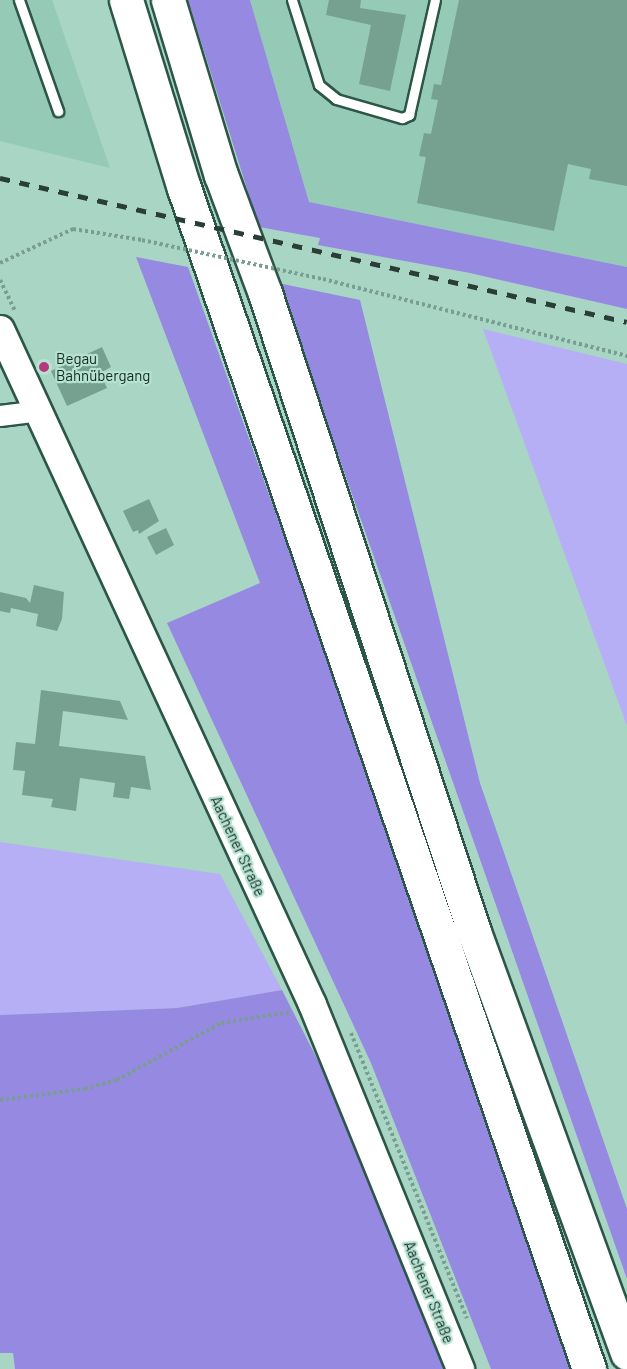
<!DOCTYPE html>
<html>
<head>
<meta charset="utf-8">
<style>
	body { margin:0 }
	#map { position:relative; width:627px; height:1369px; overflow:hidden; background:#a8d5c4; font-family:Barlow,sans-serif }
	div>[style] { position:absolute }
	.built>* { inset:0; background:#95cab6 }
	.green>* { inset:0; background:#b7aff5 }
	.forest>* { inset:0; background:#9689e1 }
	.building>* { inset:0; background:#76a191 }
	.path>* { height:4px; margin-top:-2px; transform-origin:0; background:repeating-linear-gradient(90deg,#799d90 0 3px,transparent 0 6px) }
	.roads { filter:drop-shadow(2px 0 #2c5647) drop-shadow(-2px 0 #2c5647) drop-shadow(0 2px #2c5647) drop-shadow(0 -2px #2c5647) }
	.lane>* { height:9px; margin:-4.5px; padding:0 4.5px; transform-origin:4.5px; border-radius:4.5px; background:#fff }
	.street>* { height:20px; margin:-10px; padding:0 10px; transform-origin:10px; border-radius:10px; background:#fff }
	.secondary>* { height:27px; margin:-13.5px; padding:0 13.5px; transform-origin:13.5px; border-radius:13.5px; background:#fff }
	.highway>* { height:33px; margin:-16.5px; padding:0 16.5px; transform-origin:16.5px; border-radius:16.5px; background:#fff }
	.rail>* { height:4.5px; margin-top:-2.25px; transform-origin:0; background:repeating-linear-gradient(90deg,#293e37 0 10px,transparent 0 20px) }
	.path-bridge>* { height:4px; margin-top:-2px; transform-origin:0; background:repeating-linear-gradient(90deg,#799d90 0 3px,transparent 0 6px) }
	.dots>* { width:16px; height:16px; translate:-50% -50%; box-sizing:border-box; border:3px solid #b5e2d1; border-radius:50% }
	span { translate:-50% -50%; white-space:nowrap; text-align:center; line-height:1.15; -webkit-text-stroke:4.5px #b5e2d1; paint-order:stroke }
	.poi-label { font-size:15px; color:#162822 }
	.left { translate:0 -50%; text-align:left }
	.street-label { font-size:15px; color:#162822 }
</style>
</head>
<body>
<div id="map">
	<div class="built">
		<i style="clip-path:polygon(0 0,52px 0,110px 168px,0 141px)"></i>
		<i style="clip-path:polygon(250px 0,627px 0,627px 267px,309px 202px)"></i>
	</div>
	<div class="green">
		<i style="clip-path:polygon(483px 329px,627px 364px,627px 726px)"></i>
		<i style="clip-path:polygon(0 842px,220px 874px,282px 990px,177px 1008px,0 1015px)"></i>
	</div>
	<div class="forest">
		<i style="clip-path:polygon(188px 0,250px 0,309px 202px,627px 267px,627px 309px,470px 273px,318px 245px,320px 238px,259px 227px)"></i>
		<i style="clip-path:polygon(136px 257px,188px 267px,580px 1369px,491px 1369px,371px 1063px,167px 623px,260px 583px)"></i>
		<i style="clip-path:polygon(278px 283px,360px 300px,480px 783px,627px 1209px,627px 1279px)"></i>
		<i style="clip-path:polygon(282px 990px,343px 1110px,448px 1369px,15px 1369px,13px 1353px,0 1353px,0 1015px,177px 1008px)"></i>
	</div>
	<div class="building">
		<i style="clip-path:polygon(329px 0,361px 0,360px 8px,406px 15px,390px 91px,359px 84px,371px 25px,326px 15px)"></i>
		<i style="clip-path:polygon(459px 0,627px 0,627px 186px,589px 179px,591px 169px,568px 164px,554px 231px,417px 203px,426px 157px,419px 156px,424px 133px,431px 134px,438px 100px,431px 99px,434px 84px,441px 85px)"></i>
		<i style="clip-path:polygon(102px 347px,111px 367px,100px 373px,107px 388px,67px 406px,51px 371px)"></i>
		<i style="clip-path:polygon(149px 499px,159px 521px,139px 534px,138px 530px,133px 532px,123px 511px)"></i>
		<i style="clip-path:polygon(166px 528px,174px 545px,156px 555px,147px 537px)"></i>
		<i style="clip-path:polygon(34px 585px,64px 592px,62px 619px,57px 631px,36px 626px,38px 614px,11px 608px,10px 613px,0 611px,0 592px,26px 598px,30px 603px)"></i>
		<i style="clip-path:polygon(41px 690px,120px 701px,128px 720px,63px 711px,59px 746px,145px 756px,151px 790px,131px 787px,129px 799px,113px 797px,115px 783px,80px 778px,76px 811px,51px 807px,53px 799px,22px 795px,25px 771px,13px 770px,16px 742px,35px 744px)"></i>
	</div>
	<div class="path">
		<i style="left:0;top:263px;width:81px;rotate:-25deg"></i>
		<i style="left:73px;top:229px;width:70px;rotate:9.1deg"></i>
		<i style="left:323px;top:279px;width:314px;rotate:14.2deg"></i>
		<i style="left:0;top:280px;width:34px;rotate:64deg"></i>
		<i style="left:351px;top:1033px;width:308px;rotate:67.9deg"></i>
		<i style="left:0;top:1100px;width:86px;rotate:-7.4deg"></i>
		<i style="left:85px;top:1089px;width:33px;rotate:-16deg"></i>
		<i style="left:117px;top:1080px;width:119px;rotate:-28.7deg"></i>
		<i style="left:221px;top:1023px;width:71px;rotate:-8.9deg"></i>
	</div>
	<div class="roads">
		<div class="lane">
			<i style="left:19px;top:0;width:118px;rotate:70.6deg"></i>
			<i style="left:292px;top:0;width:89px;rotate:72.4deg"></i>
			<i style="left:319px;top:85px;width:22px;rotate:39deg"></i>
			<i style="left:336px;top:99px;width:69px;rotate:16.1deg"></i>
			<i style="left:402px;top:118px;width:8px;rotate:-23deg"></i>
			<i style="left:409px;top:115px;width:118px;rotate:-77.3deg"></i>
		</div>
		<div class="street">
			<i style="left:0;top:416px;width:39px;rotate:-7deg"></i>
		</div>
		<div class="secondary">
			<i style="left:0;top:329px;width:744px;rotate:65.19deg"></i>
			<i style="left:312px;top:1004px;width:394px;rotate:67.9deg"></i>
		</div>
		<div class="highway">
			<i style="left:126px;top:0;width:197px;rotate:72.9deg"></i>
			<i style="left:184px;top:188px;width:1249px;rotate:71.07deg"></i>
			<i style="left:168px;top:0;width:183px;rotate:73.2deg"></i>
			<i style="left:221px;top:175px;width:126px;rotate:69.6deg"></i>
			<i style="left:265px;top:293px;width:672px;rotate:71.89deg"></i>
			<i style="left:474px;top:932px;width:448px;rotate:70deg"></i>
		</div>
	</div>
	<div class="rail">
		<i style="left:0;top:178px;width:643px;rotate:12.93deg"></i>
	</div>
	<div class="path-bridge">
		<i style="left:142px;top:240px;width:185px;rotate:12.2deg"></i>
	</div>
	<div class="dots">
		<i style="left:44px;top:367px;background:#b83781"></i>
	</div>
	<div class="poi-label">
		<span class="left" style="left:56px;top:367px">Begau<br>Bahnübergang</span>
	</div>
	<div class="street-label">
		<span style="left:238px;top:846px;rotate:65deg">Aachener Straße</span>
		<span style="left:429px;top:1292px;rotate:68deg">Aachener Straße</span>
	</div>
</div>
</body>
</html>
